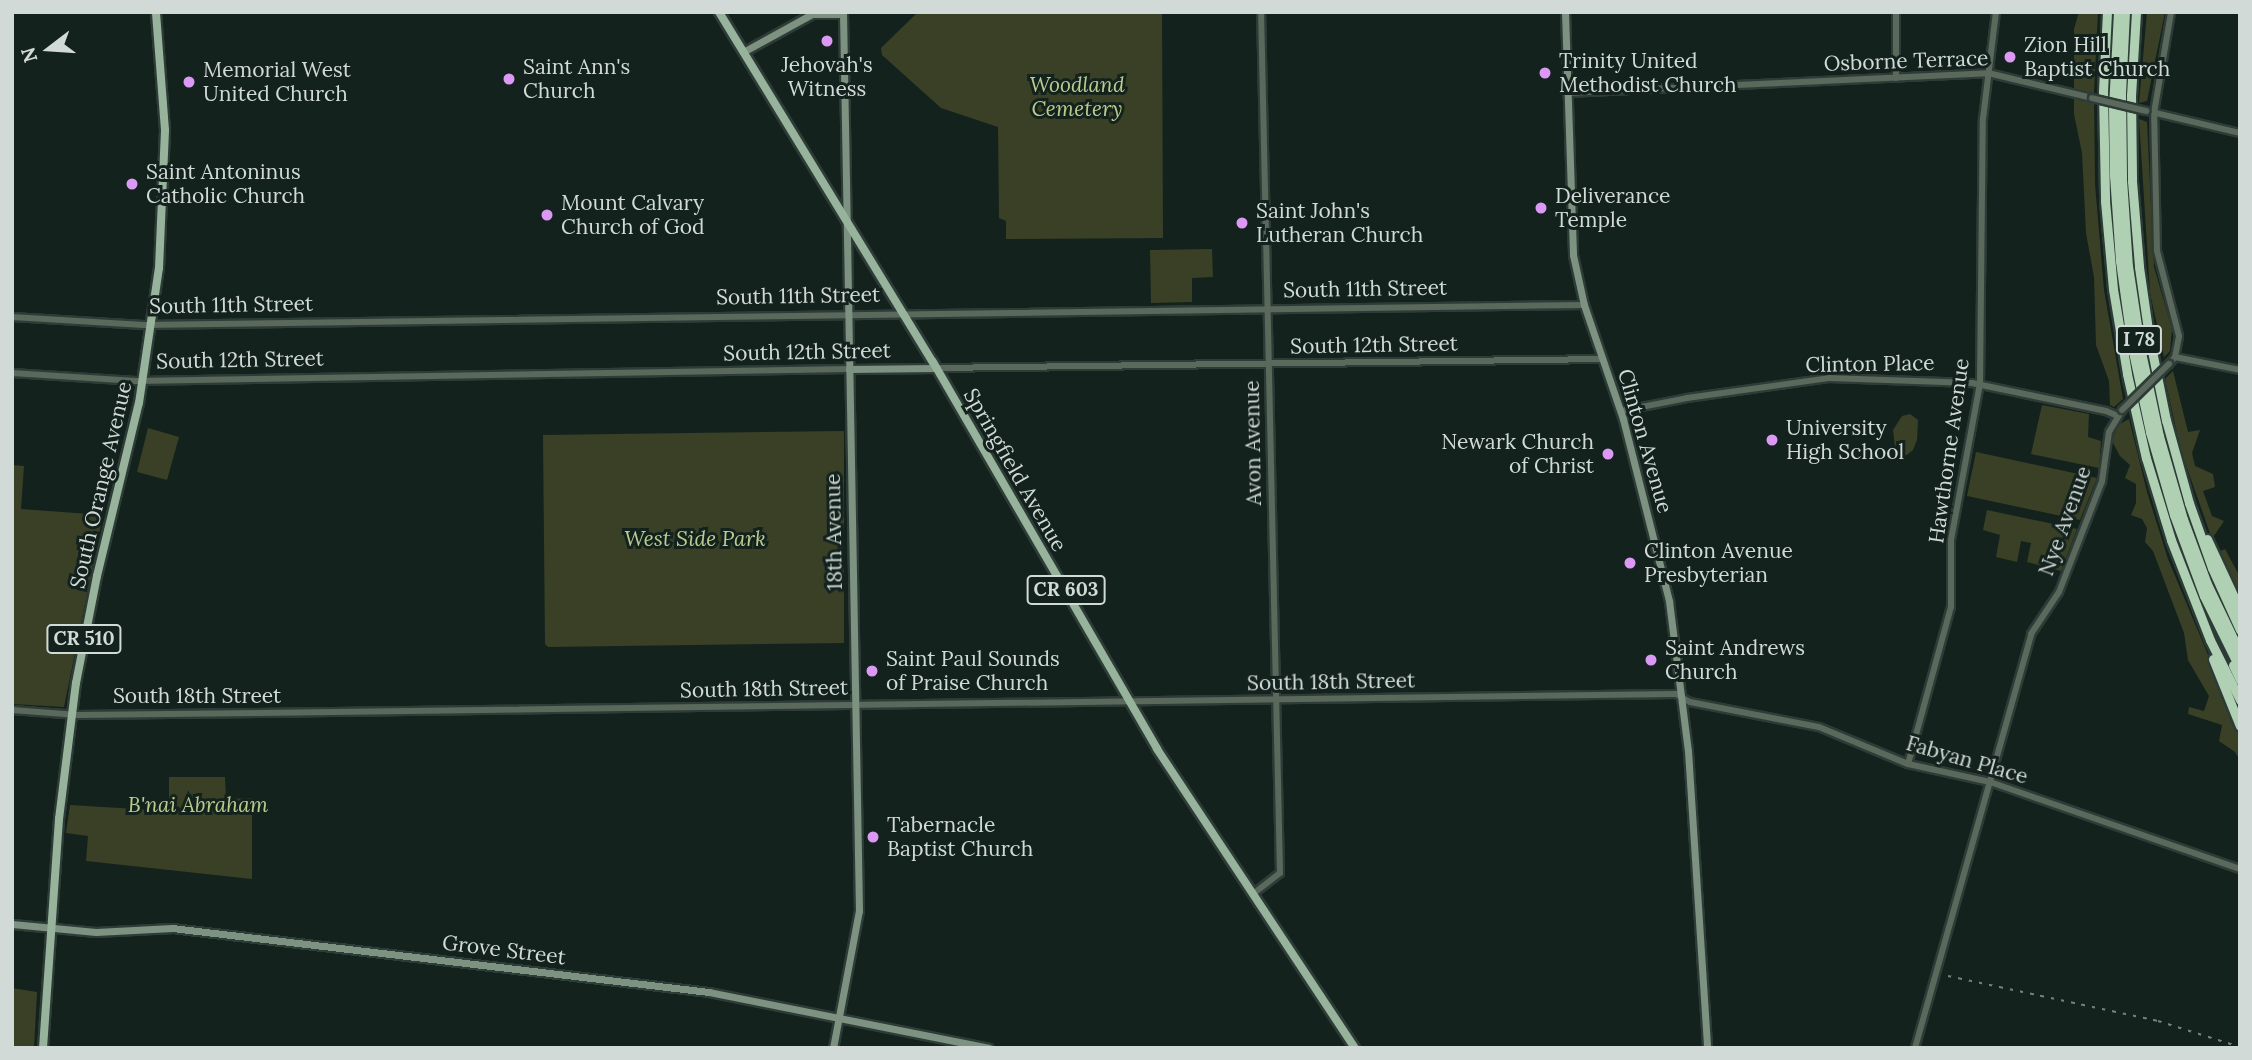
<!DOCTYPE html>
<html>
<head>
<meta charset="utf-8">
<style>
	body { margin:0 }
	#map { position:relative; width:2252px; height:1060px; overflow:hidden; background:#14221e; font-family:Lora,serif }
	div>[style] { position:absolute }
	.green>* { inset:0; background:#394026 }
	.roads { filter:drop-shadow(2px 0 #2e3c38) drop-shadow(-2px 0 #2e3c38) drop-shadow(0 2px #2e3c38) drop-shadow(0 -2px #2e3c38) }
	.tertiary>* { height:6px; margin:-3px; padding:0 3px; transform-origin:3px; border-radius:3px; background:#5b685c }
	.secondary>* { height:7px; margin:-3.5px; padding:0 3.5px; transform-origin:3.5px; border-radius:3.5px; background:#7d9280 }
	.primary>* { height:8px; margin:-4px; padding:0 4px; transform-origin:4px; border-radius:4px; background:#97b39b }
	.motorway>* { height:9px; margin:-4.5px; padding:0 4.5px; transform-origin:4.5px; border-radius:4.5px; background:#afd0b3 }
	.rail>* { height:2px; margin-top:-1px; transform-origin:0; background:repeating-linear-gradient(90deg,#76817e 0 3.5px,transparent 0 10.5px) }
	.bridges { filter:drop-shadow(2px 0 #2e3c38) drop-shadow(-2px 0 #2e3c38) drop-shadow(0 2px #2e3c38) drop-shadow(0 -2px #2e3c38) }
	.tertiary-bridge>* { height:6px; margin:-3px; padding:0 3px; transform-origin:3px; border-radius:3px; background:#5b685c }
	.dots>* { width:19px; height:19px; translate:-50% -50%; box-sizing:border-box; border:4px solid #14221e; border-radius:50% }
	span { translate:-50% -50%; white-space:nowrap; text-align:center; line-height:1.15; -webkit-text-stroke:6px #14221e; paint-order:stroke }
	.shield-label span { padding:2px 5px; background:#14221e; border:2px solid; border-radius:5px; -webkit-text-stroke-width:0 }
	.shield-label { font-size:19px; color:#d1dad7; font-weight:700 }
	.poi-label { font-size:21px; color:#d1dad7 }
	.left { translate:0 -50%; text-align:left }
	.right { translate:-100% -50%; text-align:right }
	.street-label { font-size:21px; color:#d1dad7 }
	.park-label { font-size:21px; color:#bacc8e; font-style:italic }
	.frame { position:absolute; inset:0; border:14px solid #d1dad7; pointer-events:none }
	.north { position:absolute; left:14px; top:14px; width:70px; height:70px; -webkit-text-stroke:5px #14221e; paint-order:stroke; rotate:253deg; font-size:19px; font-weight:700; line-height:28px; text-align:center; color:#d1dad7 }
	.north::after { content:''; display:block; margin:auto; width:24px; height:32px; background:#d1dad7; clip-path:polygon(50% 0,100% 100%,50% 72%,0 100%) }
</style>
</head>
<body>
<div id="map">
	<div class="green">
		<i style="clip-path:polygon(918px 12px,1162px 12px,1163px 238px,1006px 239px,1006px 221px,999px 218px,998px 127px,941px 108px,882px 55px,881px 48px)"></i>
		<i style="clip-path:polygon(2079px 12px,2098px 12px,2094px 92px,2095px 184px,2104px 290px,2123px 399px,2114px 407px,2110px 405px,2109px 381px,2096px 345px,2094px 277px,2086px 233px,2082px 153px,2074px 114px,2074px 29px)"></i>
		<i style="clip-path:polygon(2147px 12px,2165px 12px,2147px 101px,2139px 103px)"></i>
		<i style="clip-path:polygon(2139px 119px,2147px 122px,2154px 267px,2172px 329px,2170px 351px,2164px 357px,2150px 293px)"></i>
		<i style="clip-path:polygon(1212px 249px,1213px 277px,1192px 278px,1192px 302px,1151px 303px,1150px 250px)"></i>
		<i style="clip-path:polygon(2173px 371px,2188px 432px,2200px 430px,2192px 453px,2195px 466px,2213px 474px,2215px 487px,2203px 491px,2212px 516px,2224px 521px,2212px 539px,2181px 451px,2165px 379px)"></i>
		<i style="clip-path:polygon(2042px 405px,2089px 414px,2088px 437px,2101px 441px,2099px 468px,2031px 454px)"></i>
		<i style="clip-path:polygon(1910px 414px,1918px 420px,1917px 440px,1913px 450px,1897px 463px,1893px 430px,1902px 416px)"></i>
		<i style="clip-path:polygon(2129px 419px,2147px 492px,2168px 559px,2216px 674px,2222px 697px,2240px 731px,2240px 760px,2235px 752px,2219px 741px,2222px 725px,2188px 714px,2189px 707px,2204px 711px,2209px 696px,2188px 660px,2184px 633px,2153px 551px,2145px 542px,2147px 528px,2142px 519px,2131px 515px,2136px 503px,2136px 484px,2125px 478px,2130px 465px,2120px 456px,2112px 441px,2118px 425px)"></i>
		<i style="clip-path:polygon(148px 428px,179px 437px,167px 480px,137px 472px)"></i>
		<i style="clip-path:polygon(844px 431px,844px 643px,548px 647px,545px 644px,543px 435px)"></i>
		<i style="clip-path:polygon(1976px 452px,2097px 478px,2080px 520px,1967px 496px)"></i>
		<i style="clip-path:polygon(12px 465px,24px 466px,21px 509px,103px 515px,64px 707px,12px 704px)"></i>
		<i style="clip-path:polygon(1987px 510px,2077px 529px,2061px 571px,2027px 562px,2031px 543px,2021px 541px,2017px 562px,1996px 557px,2000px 535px,1983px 530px)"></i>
		<i style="clip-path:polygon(2225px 549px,2240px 577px,2240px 601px,2218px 552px)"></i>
		<i style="clip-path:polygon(169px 777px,225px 777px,226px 799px,252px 798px,252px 879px,86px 861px,88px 836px,66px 833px,70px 805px,169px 811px)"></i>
		<i style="clip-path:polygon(12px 988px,37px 992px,34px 1048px,12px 1048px)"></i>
	</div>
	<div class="roads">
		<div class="tertiary">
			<i style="left:1896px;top:78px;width:66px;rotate:-90deg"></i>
			<i style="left:1567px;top:93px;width:421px;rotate:-2.7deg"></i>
			<i style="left:1988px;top:73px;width:107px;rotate:13.5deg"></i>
			<i style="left:2152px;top:112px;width:90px;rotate:13.4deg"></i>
			<i style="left:12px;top:317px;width:132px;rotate:3.5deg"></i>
			<i style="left:144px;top:325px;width:1440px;rotate:-0.8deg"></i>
			<i style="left:2175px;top:357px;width:66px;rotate:11.3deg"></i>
			<i style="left:2169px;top:364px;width:9px;rotate:-49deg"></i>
			<i style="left:2175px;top:357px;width:21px;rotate:-79deg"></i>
			<i style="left:2179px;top:336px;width:88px;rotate:-104.5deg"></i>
			<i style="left:2157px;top:251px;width:138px;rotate:-91.2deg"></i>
			<i style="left:2154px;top:113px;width:102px;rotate:-80.4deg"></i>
			<i style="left:936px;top:368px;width:666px;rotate:-0.77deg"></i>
			<i style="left:12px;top:373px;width:124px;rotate:3.7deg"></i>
			<i style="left:136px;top:381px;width:713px;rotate:-0.96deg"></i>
			<i style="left:1621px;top:411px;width:67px;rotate:-11.1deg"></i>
			<i style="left:1687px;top:398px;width:143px;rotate:-8deg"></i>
			<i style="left:1829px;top:378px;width:143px;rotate:2deg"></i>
			<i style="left:1972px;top:383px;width:137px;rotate:11.8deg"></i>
			<i style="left:2106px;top:411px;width:13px;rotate:23deg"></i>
			<i style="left:12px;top:710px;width:66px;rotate:4.3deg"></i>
			<i style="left:78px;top:715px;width:180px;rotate:-0.6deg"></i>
			<i style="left:258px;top:713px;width:1418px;rotate:-0.77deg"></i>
			<i style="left:1676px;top:694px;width:16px;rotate:30deg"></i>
			<i style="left:1690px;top:702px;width:131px;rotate:11deg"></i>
			<i style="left:1819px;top:727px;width:96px;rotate:22.6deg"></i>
			<i style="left:1908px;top:764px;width:84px;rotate:12.4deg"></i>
			<i style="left:1990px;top:782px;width:265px;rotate:19.2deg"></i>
			<i style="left:1908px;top:764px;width:163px;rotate:-74.7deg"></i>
			<i style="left:1951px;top:607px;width:67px;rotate:-90deg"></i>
			<i style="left:1951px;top:540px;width:159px;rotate:-79.5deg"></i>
			<i style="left:1980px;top:384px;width:265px;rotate:-89.4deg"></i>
			<i style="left:1983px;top:119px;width:108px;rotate:-83.1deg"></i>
			<i style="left:1253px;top:894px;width:34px;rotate:-38deg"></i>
			<i style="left:1280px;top:873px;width:861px;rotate:-91.26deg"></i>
			<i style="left:1915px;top:1048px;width:430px;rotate:-74.3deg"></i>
			<i style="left:2031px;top:634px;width:50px;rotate:-56.3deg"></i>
			<i style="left:2059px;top:592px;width:119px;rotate:-68.8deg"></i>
			<i style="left:2102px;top:481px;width:49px;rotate:-81.9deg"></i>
			<i style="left:2109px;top:432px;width:26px;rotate:-59deg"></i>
		</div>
		<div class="secondary">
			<i style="left:1565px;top:12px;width:243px;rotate:88.1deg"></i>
			<i style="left:1573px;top:255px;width:51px;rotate:77.6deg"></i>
			<i style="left:1584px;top:305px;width:120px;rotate:71.1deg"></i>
			<i style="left:1623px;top:419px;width:188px;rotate:75.8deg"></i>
			<i style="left:1669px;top:601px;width:151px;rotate:82.8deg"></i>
			<i style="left:1688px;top:751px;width:298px;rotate:86.3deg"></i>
			<i style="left:743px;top:52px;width:79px;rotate:-28.8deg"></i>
			<i style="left:812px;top:14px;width:31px"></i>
			<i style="left:849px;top:369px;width:87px;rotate:-0.7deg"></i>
			<i style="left:12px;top:924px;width:84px;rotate:5.4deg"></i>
			<i style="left:96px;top:932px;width:76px;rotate:-3deg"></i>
			<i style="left:172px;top:928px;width:541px;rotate:6.8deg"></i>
			<i style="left:709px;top:992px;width:285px;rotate:11.3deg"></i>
			<i style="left:833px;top:1048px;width:139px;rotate:-79.3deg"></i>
			<i style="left:859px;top:911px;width:899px;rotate:-91.02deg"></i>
		</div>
		<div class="primary">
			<i style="left:719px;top:12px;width:410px;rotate:58.6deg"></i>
			<i style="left:933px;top:362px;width:447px;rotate:59.9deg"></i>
			<i style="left:1157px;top:749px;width:359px;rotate:56.5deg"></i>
			<i style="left:43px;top:1048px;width:230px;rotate:-86deg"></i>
			<i style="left:59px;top:819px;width:137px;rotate:-82.9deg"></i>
			<i style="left:76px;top:683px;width:109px;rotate:-78.9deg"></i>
			<i style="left:97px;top:576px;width:178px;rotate:-76.4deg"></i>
			<i style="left:139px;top:403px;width:136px;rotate:-81.6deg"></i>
			<i style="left:159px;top:268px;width:138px;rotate:-87.5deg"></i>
			<i style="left:165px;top:130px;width:118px;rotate:-94.4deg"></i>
		</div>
		<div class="motorway">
			<i style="left:2107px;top:12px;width:80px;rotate:92.9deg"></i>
			<i style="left:2103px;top:92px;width:109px;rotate:88.9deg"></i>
			<i style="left:2105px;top:201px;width:88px;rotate:84.8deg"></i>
			<i style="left:2113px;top:289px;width:86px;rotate:80.6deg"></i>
			<i style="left:2127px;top:374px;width:86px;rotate:77.3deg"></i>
			<i style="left:2146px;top:458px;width:86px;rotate:73deg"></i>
			<i style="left:2171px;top:540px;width:107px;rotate:68.7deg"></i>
			<i style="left:2210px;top:640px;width:67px;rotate:63.4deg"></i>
			<i style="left:2118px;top:12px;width:95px;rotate:93deg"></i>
			<i style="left:2113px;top:107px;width:68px;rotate:89.2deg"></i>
			<i style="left:2114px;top:175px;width:86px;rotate:86deg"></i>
			<i style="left:2120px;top:261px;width:87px;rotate:82.1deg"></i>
			<i style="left:2132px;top:347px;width:87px;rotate:78deg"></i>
			<i style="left:2150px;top:432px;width:86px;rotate:73.9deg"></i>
			<i style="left:2174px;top:515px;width:86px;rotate:69.7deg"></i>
			<i style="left:2204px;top:596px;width:81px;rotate:63.7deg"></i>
			<i style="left:2125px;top:12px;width:81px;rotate:92.8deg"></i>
			<i style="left:2121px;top:93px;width:86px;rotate:89.3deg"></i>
			<i style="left:2122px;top:179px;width:87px;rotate:86.1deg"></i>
			<i style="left:2128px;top:266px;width:87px;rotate:81.4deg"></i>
			<i style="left:2141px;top:352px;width:86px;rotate:77.9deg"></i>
			<i style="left:2159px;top:436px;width:86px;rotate:73.9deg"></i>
			<i style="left:2183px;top:519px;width:69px;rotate:69.7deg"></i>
			<i style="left:2207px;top:584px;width:76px;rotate:64.4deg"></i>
			<i style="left:2136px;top:12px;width:83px;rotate:93.4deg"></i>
			<i style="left:2131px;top:95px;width:86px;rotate:89.3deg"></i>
			<i style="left:2132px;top:181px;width:86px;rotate:85.3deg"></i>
			<i style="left:2139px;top:267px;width:70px;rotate:81.8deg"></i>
			<i style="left:2149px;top:336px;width:86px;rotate:78.6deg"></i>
			<i style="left:2166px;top:420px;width:86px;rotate:74.5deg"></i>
			<i style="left:2189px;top:503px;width:69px;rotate:70.5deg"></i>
			<i style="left:2212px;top:568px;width:68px;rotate:65.7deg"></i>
			<i style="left:2207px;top:539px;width:78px;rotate:65.1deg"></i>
			<i style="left:2213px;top:659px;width:72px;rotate:68.1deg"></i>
			<i style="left:2233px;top:665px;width:17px;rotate:65deg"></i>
		</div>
	</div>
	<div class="rail">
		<i style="left:1948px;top:976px;width:215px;rotate:12.1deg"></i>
		<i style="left:2158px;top:1021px;width:86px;rotate:17.6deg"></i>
	</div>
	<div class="bridges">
		<div class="tertiary-bridge">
			<i style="left:2092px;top:98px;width:56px;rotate:13.5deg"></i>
			<i style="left:2122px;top:410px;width:66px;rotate:-44.4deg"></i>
		</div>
	</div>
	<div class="dots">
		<i style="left:827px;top:41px;background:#dc99f4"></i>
		<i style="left:2010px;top:57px;background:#dc99f4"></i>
		<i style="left:1545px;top:73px;background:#dc99f4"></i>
		<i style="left:509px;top:79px;background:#dc99f4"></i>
		<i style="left:189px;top:82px;background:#dc99f4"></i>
		<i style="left:132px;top:184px;background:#dc99f4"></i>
		<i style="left:1541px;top:208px;background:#dc99f4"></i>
		<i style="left:547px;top:215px;background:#dc99f4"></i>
		<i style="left:1242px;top:223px;background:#dc99f4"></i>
		<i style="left:1772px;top:440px;background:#dc99f4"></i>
		<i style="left:1608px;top:454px;background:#dc99f4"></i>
		<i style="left:1630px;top:563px;background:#dc99f4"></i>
		<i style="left:1651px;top:660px;background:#dc99f4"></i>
		<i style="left:872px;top:671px;background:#dc99f4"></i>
		<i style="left:873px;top:837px;background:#dc99f4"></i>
	</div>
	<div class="shield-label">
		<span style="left:2139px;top:340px">I 78</span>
		<span style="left:1066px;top:590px">CR 603</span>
		<span style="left:84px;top:639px">CR 510</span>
	</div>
	<div class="poi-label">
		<span class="left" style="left:2024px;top:57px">Zion Hill<br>Baptist Church</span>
		<span class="left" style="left:1559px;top:73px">Trinity United<br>Methodist Church</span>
		<span style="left:827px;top:77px">Jehovah's<br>Witness</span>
		<span class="left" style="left:523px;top:79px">Saint Ann's<br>Church</span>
		<span class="left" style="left:203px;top:82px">Memorial West<br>United Church</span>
		<span class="left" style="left:146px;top:184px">Saint Antoninus<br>Catholic Church</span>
		<span class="left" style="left:1555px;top:208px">Deliverance<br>Temple</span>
		<span class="left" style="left:561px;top:215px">Mount Calvary<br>Church of God</span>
		<span class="left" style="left:1256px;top:223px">Saint John's<br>Lutheran Church</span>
		<span class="left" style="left:1786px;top:440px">University<br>High School</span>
		<span class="right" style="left:1594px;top:454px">Newark Church<br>of Christ</span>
		<span class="left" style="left:1644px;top:563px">Clinton Avenue<br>Presbyterian</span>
		<span class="left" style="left:1665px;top:660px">Saint Andrews<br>Church</span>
		<span class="left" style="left:886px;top:671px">Saint Paul Sounds<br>of Praise Church</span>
		<span class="left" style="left:887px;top:837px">Tabernacle<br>Baptist Church</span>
	</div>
	<div class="street-label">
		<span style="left:1906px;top:61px;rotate:-2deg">Osborne Terrace</span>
		<span style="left:1365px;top:289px;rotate:-1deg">South 11th Street</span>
		<span style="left:798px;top:296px;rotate:-1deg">South 11th Street</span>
		<span style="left:231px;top:305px;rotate:-1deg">South 11th Street</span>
		<span style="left:1374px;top:345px;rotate:-1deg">South 12th Street</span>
		<span style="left:807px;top:352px;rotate:-1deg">South 12th Street</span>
		<span style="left:240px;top:360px;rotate:-1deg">South 12th Street</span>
		<span style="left:1870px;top:364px;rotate:-1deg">Clinton Place</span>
		<span style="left:1645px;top:441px;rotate:74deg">Clinton Avenue</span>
		<span style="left:1253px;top:443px;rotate:-91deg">Avon Avenue</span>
		<span style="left:1949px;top:451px;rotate:-82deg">Hawthorne Avenue</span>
		<span style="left:1015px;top:470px;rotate:60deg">Springfield Avenue</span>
		<span style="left:101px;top:485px;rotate:-77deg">South Orange Avenue</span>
		<span style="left:2065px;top:521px;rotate:-70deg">Nye Avenue</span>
		<span style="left:834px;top:532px;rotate:-91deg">18th Avenue</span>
		<span style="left:1331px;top:682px;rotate:-1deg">South 18th Street</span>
		<span style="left:764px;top:689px;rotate:-1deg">South 18th Street</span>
		<span style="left:197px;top:696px">South 18th Street</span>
		<span style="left:1967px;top:760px;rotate:16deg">Fabyan Place</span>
		<span style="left:504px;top:950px;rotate:7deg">Grove Street</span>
	</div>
	<div class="park-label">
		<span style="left:1077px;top:97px">Woodland<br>Cemetery</span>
		<span style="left:695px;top:539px">West Side Park</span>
		<span style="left:198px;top:805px">B'nai Abraham</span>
	</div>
	<div class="frame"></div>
	<div class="north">N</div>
</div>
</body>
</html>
